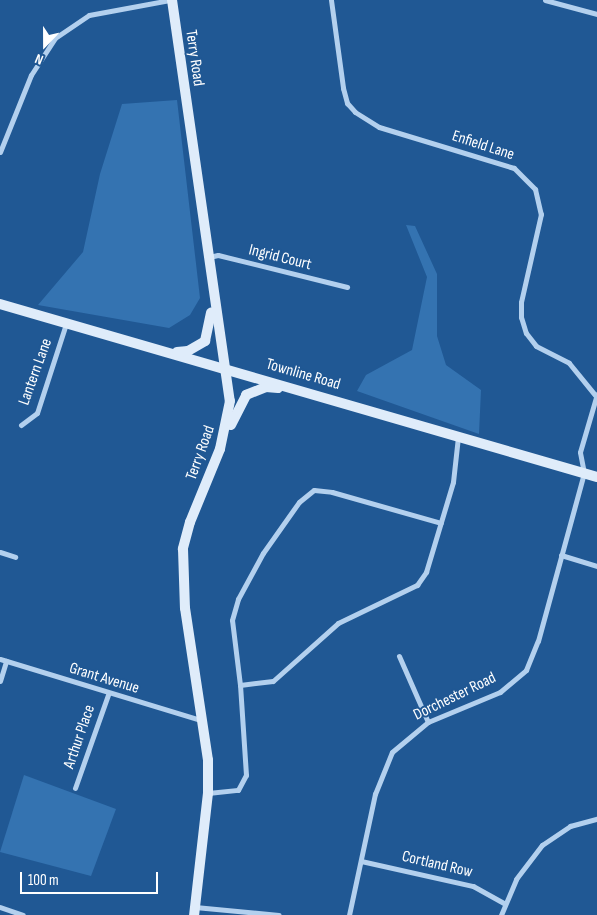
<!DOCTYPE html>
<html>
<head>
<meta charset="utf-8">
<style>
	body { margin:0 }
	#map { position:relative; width:597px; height:915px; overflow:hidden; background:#205894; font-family:"Sofia Sans Condensed",sans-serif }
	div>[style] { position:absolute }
	.green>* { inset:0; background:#3473b1 }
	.street>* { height:5px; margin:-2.5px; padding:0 2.5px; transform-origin:2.5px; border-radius:2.5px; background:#b3d0ee }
	.secondary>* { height:10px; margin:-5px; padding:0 5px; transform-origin:5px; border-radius:5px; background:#dfecfa }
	span { translate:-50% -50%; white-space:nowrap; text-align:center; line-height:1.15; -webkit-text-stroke:4px #205894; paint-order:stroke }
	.street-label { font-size:16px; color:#fff }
	.north { position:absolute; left:20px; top:20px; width:50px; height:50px; -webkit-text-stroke:4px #205894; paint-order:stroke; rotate:202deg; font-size:14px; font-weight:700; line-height:20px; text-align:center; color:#fff }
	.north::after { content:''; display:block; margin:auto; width:18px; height:22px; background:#fff; clip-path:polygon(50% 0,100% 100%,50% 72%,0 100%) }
	.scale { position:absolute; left:20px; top:872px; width:138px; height:22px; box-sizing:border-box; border:2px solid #fff; border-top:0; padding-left:6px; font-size:15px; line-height:18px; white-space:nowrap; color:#fff; -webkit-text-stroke:4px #205894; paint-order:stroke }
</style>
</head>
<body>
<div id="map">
	<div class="green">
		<i style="clip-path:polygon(177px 100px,200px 298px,190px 315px,169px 328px,38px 305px,83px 252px,100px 174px,122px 104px)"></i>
		<i style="clip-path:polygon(406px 225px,415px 226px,437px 274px,437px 336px,446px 365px,481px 390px,479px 434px,357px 391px,366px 375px,412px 350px,427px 277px)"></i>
		<i style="clip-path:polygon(24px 775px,116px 809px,91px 876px,0 852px)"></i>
	</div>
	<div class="street">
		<i style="left:331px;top:0;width:89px;rotate:82.2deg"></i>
		<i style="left:343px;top:88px;width:16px;rotate:75deg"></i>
		<i style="left:347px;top:103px;width:12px;rotate:48deg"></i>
		<i style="left:355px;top:112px;width:28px;rotate:32deg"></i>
		<i style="left:379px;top:127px;width:141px;rotate:16.9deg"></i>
		<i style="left:514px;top:168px;width:30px;rotate:45deg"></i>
		<i style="left:535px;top:189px;width:26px;rotate:77deg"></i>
		<i style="left:541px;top:214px;width:90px;rotate:102.8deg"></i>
		<i style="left:521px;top:302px;width:15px;rotate:90deg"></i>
		<i style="left:521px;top:317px;width:17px;rotate:73deg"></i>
		<i style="left:526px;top:333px;width:16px;rotate:52deg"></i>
		<i style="left:536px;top:346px;width:37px;rotate:27deg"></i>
		<i style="left:569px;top:363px;width:41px;rotate:50.9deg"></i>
		<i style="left:545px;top:0;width:54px;rotate:15.1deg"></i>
		<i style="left:0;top:152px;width:83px;rotate:-68.1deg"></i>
		<i style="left:31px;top:75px;width:44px;rotate:-57deg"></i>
		<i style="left:55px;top:38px;width:41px;rotate:-34.1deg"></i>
		<i style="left:89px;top:15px;width:82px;rotate:-10.5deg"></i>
		<i style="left:209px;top:257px;width:9px;rotate:-13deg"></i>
		<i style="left:218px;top:255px;width:133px;rotate:13.9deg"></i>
		<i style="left:21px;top:425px;width:20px;rotate:-37deg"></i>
		<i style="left:37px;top:413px;width:94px;rotate:-72deg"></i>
		<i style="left:0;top:552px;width:16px;rotate:18deg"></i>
		<i style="left:561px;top:555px;width:38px;rotate:17deg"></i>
		<i style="left:399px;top:656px;width:72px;rotate:66.3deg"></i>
		<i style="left:0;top:659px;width:210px;rotate:16.9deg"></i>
		<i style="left:0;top:681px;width:21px;rotate:-73deg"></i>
		<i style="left:240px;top:685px;width:65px;rotate:-97deg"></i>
		<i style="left:232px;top:620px;width:22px;rotate:-74deg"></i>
		<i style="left:238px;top:599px;width:52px;rotate:-61.5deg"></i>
		<i style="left:263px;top:553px;width:62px;rotate:-54.8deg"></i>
		<i style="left:299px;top:502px;width:19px;rotate:-39deg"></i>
		<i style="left:314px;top:490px;width:18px;rotate:6deg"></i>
		<i style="left:332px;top:492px;width:113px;rotate:15.9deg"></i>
		<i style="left:75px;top:788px;width:99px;rotate:-70.5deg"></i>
		<i style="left:208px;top:793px;width:30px;rotate:-6deg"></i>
		<i style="left:238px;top:790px;width:17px;rotate:-62deg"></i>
		<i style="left:246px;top:775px;width:90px;rotate:-93.8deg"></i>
		<i style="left:240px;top:685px;width:33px;rotate:-7deg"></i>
		<i style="left:273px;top:681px;width:87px;rotate:-41.7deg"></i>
		<i style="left:338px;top:623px;width:88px;rotate:-25.7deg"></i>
		<i style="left:417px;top:585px;width:16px;rotate:-55deg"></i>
		<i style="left:426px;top:572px;width:94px;rotate:-73.3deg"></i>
		<i style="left:453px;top:482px;width:45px;rotate:-83.7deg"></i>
		<i style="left:361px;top:861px;width:115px;rotate:12.6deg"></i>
		<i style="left:473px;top:886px;width:35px;rotate:29deg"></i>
		<i style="left:0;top:907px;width:24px;rotate:19deg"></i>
		<i style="left:195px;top:907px;width:84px;rotate:5.4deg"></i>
		<i style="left:349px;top:915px;width:124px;rotate:-77.9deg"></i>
		<i style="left:375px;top:794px;width:45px;rotate:-68deg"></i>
		<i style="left:392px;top:752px;width:47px;rotate:-39.8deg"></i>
		<i style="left:428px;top:722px;width:78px;rotate:-22.6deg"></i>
		<i style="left:500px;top:692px;width:34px;rotate:-40deg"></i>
		<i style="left:526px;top:670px;width:31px;rotate:-68deg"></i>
		<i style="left:538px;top:641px;width:174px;rotate:-74.7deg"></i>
		<i style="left:584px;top:473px;width:21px;rotate:-101deg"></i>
		<i style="left:580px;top:452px;width:60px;rotate:-73.7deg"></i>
		<i style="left:501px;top:915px;width:39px;rotate:-67deg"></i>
		<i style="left:516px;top:879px;width:43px;rotate:-52.6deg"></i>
		<i style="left:542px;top:845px;width:34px;rotate:-34deg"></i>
		<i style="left:570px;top:826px;width:28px;rotate:-15deg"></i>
	</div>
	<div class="secondary">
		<i style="left:172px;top:0;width:405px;rotate:81.8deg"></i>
		<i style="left:230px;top:401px;width:49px;rotate:101.8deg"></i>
		<i style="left:220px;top:449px;width:79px;rotate:112.3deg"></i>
		<i style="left:190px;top:522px;width:28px;rotate:105deg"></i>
		<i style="left:183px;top:549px;width:59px;rotate:88.1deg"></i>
		<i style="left:185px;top:608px;width:154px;rotate:81.4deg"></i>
		<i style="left:208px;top:760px;width:33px;rotate:90deg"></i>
		<i style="left:208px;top:793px;width:123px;rotate:96.5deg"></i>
		<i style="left:0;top:304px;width:622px;rotate:16.16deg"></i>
		<i style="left:177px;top:352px;width:11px;rotate:-5deg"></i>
		<i style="left:188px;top:351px;width:20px;rotate:-30deg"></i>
		<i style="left:205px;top:341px;width:29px;rotate:-78deg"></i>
		<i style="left:231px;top:425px;width:34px;rotate:-63deg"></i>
		<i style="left:246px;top:395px;width:22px;rotate:-22deg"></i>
		<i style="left:266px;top:387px;width:12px;rotate:5deg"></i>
	</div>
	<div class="street-label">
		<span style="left:194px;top:58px;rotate:82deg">Terry Road</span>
		<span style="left:483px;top:146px;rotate:18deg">Enfield Lane</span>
		<span style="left:280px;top:258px;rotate:14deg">Ingrid Court</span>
		<span style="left:36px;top:372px;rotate:-70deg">Lantern Lane</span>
		<span style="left:303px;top:375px;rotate:16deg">Townline Road</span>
		<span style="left:201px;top:453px;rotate:-70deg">Terry Road</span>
		<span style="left:104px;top:679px;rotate:17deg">Grant Avenue</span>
		<span style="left:455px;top:697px;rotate:-26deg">Dorchester Road</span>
		<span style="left:80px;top:737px;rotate:-71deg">Arthur Place</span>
		<span style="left:437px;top:865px;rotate:13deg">Cortland Row</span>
	</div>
	<div class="north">N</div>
	<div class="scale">100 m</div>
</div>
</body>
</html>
